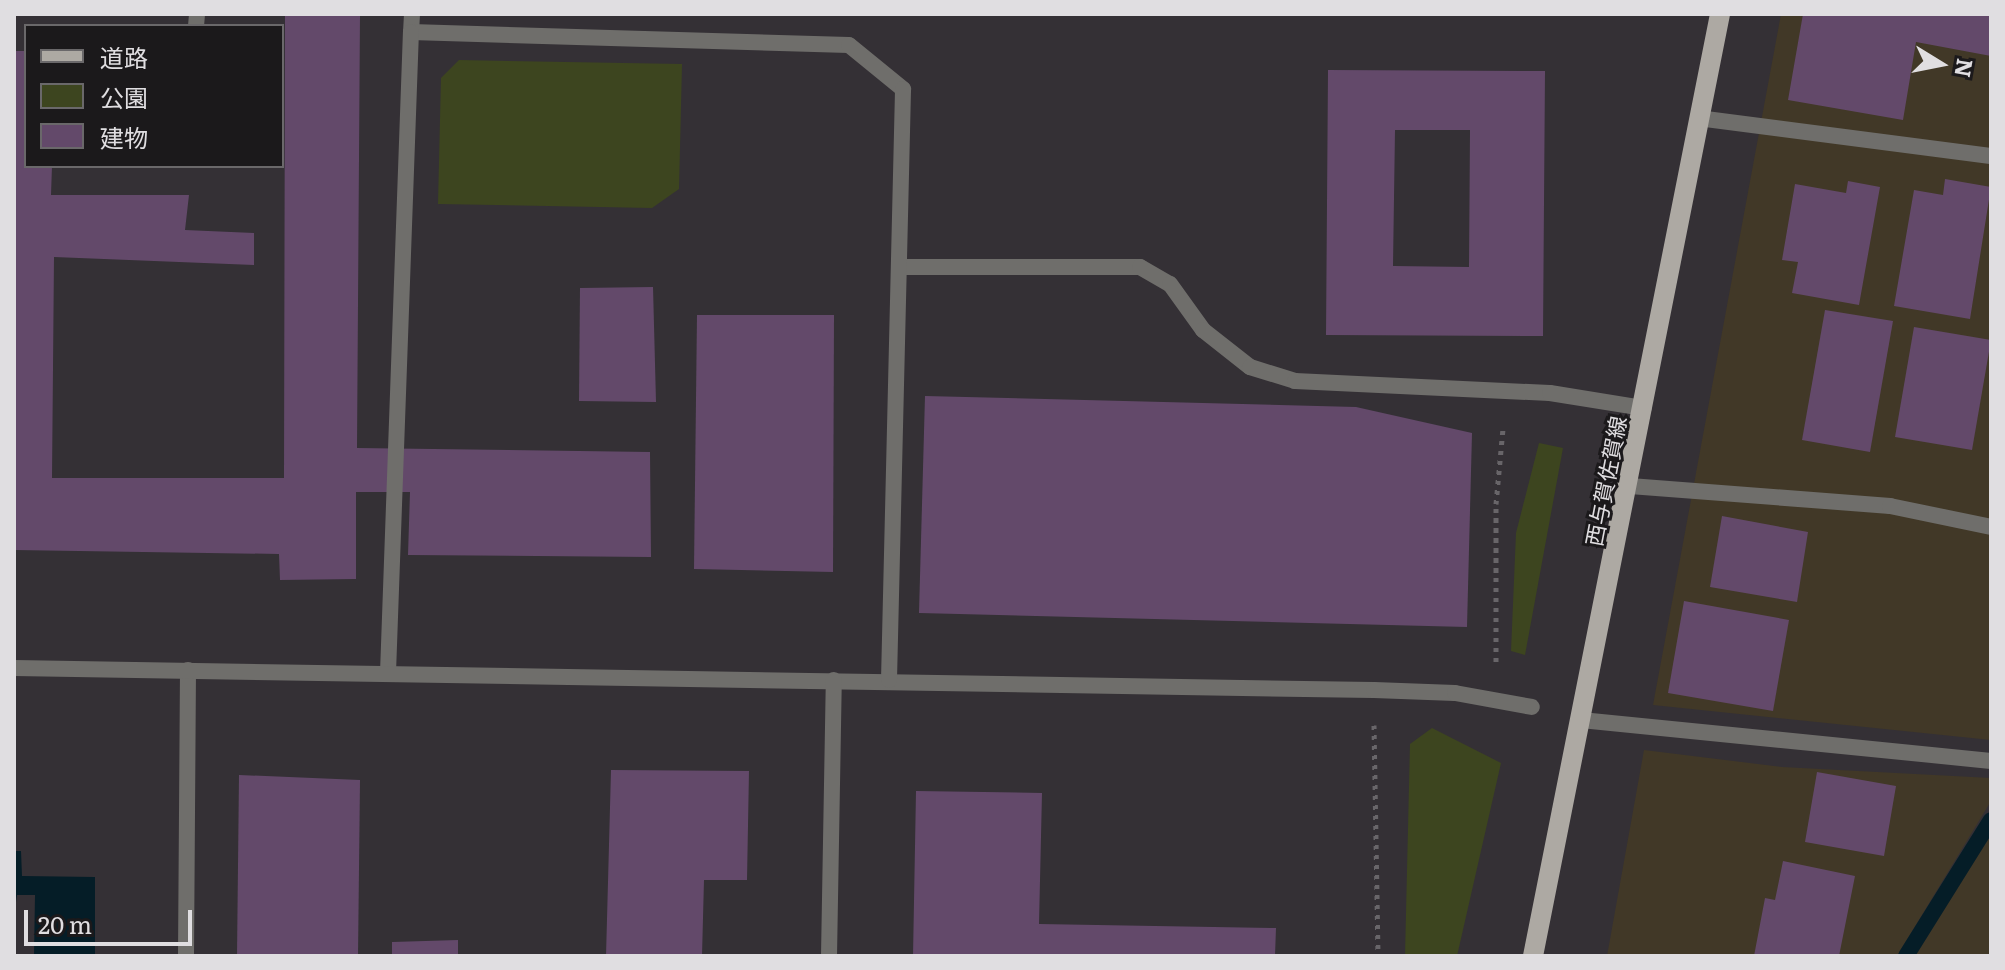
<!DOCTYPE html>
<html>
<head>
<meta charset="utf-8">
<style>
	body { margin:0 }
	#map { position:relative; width:2005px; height:970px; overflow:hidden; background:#343035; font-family:Literata,"Noto Sans JP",serif }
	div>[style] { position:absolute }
	.commercial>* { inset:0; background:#413827 }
	.green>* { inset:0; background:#3d451f }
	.water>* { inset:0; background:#051d27 }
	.stream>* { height:16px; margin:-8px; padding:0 8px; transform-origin:8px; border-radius:8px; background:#051d27 }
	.building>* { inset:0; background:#63496a }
	.path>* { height:5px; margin-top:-2.5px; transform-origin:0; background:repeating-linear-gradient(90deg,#686569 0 4px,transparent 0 10px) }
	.service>* { height:16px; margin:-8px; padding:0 8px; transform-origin:8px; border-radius:8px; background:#6f6e6b }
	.minor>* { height:16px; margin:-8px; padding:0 8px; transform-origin:8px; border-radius:8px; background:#6f6e6b }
	.primary>* { height:20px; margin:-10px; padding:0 10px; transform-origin:10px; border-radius:10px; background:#ada9a3 }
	span { translate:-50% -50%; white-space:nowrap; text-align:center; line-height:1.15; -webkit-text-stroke:6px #1b191b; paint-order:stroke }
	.street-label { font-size:22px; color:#e0dee1 }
	.frame { position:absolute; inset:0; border:16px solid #e0dee1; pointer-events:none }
	.legend { position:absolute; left:24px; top:24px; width:260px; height:144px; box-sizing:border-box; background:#1b191b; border:2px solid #6a686a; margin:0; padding:10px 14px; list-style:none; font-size:24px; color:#e0dee1 }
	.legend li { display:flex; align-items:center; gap:16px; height:40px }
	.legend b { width:40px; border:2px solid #6a686a }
	.north { position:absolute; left:1901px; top:24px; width:80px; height:80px; -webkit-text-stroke:6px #1b191b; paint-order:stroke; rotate:100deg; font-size:22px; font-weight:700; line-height:32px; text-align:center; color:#e0dee1 }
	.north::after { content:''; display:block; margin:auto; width:28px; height:36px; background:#e0dee1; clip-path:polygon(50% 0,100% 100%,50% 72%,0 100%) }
	.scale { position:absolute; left:24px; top:910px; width:168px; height:36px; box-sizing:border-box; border:4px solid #e0dee1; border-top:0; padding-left:10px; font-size:24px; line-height:28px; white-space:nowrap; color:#e0dee1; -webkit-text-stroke:6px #1b191b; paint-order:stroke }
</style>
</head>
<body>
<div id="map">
	<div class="commercial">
		<i style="clip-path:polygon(1781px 14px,1991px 14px,1991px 740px,1653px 705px)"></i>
		<i style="clip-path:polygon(1644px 750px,1782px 767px,1991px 778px,1991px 801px,1897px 956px,1607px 956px)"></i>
		<i style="clip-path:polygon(1991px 829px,1991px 956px,1912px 956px,1981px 839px)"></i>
	</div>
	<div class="green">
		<i style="clip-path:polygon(459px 60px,682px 64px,679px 189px,652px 208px,438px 204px,441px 78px)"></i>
		<i style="clip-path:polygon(1539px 443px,1563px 448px,1525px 655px,1511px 651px,1516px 533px)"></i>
		<i style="clip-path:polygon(1432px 728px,1501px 763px,1457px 956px,1405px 956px,1410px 744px)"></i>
	</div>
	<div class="water">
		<i style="clip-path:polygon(14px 851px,21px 851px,22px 876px,95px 877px,95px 956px,34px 956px,35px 895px,17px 895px,14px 916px)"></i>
	</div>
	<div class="stream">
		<i style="left:1906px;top:956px;width:160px;rotate:-58deg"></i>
	</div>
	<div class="building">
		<i style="clip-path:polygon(285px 14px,360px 14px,357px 448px,650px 452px,651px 557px,408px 555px,410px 492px,356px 492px,356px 579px,280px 580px,279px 554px,14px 550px,14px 51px,26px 51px,26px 166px,52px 166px,51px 195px,189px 195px,185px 230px,254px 233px,254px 265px,54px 257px,52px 478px,284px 478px)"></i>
		<i style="clip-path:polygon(1803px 14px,1991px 14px,1991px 56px,1916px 42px,1903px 120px,1788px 100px)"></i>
		<i style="clip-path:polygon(evenodd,1328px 70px,1545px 71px,1543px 336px,1326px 335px,1328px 70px,1395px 130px,1470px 130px,1469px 267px,1393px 266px,1395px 130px)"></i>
		<i style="clip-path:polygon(1945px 179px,1991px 187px,1970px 319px,1894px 306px,1914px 190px,1943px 195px)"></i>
		<i style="clip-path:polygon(1848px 181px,1880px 187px,1859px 305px,1792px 293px,1798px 262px,1782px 260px,1795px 184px,1846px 193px)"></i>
		<i style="clip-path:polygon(653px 287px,656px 402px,579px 401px,580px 288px)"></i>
		<i style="clip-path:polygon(1825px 310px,1893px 321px,1870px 452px,1802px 440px)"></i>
		<i style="clip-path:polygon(697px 315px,834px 315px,833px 572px,694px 569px)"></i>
		<i style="clip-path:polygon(1914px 327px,1991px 340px,1972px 450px,1895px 437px)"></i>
		<i style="clip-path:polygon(925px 396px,1356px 407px,1472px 433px,1467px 627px,919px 613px)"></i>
		<i style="clip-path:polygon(1722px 516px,1808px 532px,1797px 602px,1710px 587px)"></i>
		<i style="clip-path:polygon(1684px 601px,1789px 620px,1773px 711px,1668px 693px)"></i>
		<i style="clip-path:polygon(611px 770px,749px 771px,747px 880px,704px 880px,702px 956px,606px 956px)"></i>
		<i style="clip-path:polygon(1817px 772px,1896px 786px,1884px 856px,1805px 842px)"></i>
		<i style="clip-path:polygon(239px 775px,360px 780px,358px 956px,237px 956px)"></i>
		<i style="clip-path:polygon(916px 791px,1042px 793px,1039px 924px,1276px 928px,1275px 956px,913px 956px)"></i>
		<i style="clip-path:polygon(1783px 861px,1855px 876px,1839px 956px,1754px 956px,1765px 898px,1775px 900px)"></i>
		<i style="clip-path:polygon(458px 940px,458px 956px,392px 956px,392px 942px)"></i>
	</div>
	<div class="path">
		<i style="left:1496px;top:662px;width:158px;rotate:-90deg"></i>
		<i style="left:1496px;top:504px;width:76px;rotate:-84.7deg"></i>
		<i style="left:1374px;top:725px;width:231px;rotate:89deg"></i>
	</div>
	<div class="service">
		<i style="left:412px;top:14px;width:18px;rotate:93deg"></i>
		<i style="left:411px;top:32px;width:438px;rotate:1.7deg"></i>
		<i style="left:849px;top:45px;width:70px;rotate:39.2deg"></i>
		<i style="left:196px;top:26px;width:12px;rotate:-85deg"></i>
		<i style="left:388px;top:673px;width:641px;rotate:-87.95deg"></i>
		<i style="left:186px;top:956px;width:286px;rotate:-89.6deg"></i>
	</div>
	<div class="minor">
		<i style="left:1698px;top:118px;width:295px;rotate:7.4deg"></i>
		<i style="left:900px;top:267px;width:240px"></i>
		<i style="left:1140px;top:267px;width:34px;rotate:30deg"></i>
		<i style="left:1170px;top:284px;width:57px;rotate:54.3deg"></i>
		<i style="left:1203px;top:330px;width:60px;rotate:38.2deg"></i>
		<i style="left:1250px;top:367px;width:47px;rotate:17.3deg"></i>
		<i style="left:1295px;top:381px;width:255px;rotate:2.7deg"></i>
		<i style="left:1550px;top:393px;width:95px;rotate:9.1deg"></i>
		<i style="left:1630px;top:486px;width:261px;rotate:4.4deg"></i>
		<i style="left:1890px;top:506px;width:103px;rotate:11.7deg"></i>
		<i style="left:14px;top:668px;width:1360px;rotate:0.93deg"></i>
		<i style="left:1374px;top:690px;width:81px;rotate:2.1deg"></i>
		<i style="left:1455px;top:693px;width:78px;rotate:10.3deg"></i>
		<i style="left:889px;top:680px;width:591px;rotate:-88.64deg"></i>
		<i style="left:1581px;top:720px;width:412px;rotate:5.7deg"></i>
		<i style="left:829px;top:956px;width:276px;rotate:-89deg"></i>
	</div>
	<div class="primary">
		<i style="left:1533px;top:956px;width:960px;rotate:-78.77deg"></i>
	</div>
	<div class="street-label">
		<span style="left:1605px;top:481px;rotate:-79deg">西与賀佐賀線</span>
	</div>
	<div class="frame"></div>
	<ul class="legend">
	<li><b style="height:10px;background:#ada9a3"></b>道路</li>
	<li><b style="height:22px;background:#3d451f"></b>公園</li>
	<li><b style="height:22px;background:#63496a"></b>建物</li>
	</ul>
	<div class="north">N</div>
	<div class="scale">20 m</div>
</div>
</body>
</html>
